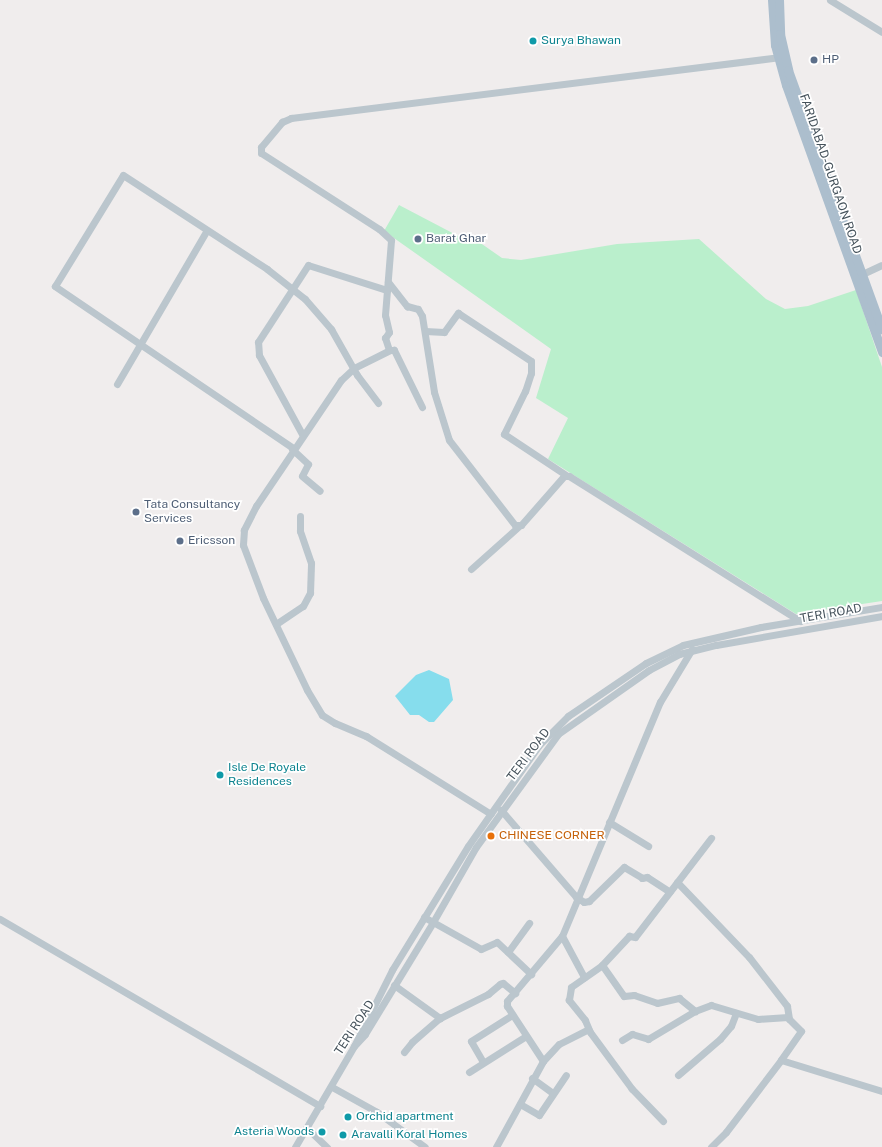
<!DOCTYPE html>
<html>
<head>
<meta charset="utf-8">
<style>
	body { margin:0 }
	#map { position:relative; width:882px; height:1147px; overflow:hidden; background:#f0eded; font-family:"Public Sans",sans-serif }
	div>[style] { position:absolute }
	.green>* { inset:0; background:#baefcc }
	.water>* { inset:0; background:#86dded }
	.minor>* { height:7px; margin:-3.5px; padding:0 3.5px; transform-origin:3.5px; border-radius:3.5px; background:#bbc6cd }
	.major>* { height:9px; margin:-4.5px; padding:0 4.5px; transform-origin:4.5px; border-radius:4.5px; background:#acbecd }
	.dots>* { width:11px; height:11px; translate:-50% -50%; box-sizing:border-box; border:2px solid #fff; border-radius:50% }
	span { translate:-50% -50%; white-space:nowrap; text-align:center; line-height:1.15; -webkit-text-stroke:3.5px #fff; paint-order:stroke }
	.culture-label { font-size:12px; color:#0d838f }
	.left { translate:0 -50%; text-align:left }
	.right { translate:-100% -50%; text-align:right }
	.service-label { font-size:12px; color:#4e5e75 }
	.street-label { font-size:12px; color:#45525b }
	.food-label { font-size:12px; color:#c56008 }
</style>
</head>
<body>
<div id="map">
	<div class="green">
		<i style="clip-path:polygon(399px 205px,462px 238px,479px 242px,502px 258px,521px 260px,617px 244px,699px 239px,766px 299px,785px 309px,808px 306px,856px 290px,882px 367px,882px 601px,796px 614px,548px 459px,568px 418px,536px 398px,551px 349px,384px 231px)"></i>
	</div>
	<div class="water">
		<i style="clip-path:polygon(429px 670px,449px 679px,453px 700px,434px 722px,429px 722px,419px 715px,410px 715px,395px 696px,416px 675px)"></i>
	</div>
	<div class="minor">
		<i style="left:830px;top:0;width:61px;rotate:31.6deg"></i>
		<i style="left:858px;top:276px;width:26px;rotate:-25deg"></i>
		<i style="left:388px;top:282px;width:31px;rotate:52deg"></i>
		<i style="left:407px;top:306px;width:11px;rotate:15deg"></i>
		<i style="left:418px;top:309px;width:8px;rotate:60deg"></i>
		<i style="left:422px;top:316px;width:77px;rotate:81deg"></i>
		<i style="left:434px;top:392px;width:50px;rotate:72.6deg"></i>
		<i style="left:449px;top:440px;width:108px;rotate:52.2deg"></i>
		<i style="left:515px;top:525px;width:6px"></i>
		<i style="left:521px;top:525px;width:65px;rotate:-48.7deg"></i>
		<i style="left:564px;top:476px;width:5px"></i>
		<i style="left:569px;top:476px;width:273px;rotate:32.1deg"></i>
		<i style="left:425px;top:331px;width:19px;rotate:3deg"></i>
		<i style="left:444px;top:332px;width:24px;rotate:-54deg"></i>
		<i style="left:458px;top:313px;width:87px;rotate:33.3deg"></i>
		<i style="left:531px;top:361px;width:12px;rotate:90deg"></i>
		<i style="left:531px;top:373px;width:19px;rotate:108deg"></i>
		<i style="left:525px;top:391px;width:48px;rotate:116deg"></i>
		<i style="left:504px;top:434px;width:74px;rotate:33.5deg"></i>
		<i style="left:390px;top:350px;width:40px;rotate:153.4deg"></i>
		<i style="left:354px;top:368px;width:18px;rotate:137deg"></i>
		<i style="left:341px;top:380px;width:152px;rotate:124deg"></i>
		<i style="left:256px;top:506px;width:27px;rotate:117deg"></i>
		<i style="left:244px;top:530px;width:15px;rotate:94deg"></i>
		<i style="left:243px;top:545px;width:57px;rotate:69.3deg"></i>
		<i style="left:263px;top:598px;width:102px;rotate:64.4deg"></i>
		<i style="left:307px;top:690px;width:29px;rotate:59deg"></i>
		<i style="left:322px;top:715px;width:15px;rotate:32deg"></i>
		<i style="left:335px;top:723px;width:34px;rotate:23deg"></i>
		<i style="left:366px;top:736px;width:147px;rotate:32deg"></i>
		<i style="left:117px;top:384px;width:178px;rotate:-59.7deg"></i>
		<i style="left:422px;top:407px;width:64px;rotate:-116.2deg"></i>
		<i style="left:394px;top:350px;width:5px;rotate:180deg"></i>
		<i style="left:389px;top:350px;width:13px;rotate:-108deg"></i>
		<i style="left:385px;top:338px;width:7px;rotate:-56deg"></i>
		<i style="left:389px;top:332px;width:17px;rotate:-103deg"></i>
		<i style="left:385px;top:315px;width:75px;rotate:-85.4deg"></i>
		<i style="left:391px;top:240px;width:16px;rotate:-137deg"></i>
		<i style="left:379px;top:229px;width:140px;rotate:-147.2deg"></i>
		<i style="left:261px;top:153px;width:6px;rotate:-90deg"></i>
		<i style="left:261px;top:147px;width:33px;rotate:-50deg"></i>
		<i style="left:282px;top:122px;width:10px;rotate:-24deg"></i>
		<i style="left:291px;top:118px;width:491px;rotate:-7.1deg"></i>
		<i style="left:302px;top:434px;width:90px;rotate:-118.6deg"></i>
		<i style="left:259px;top:355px;width:13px;rotate:-94deg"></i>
		<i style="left:258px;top:342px;width:92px;rotate:-57deg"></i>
		<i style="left:308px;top:265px;width:83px;rotate:17.6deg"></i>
		<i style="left:293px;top:448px;width:288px;rotate:-145.8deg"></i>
		<i style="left:55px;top:286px;width:130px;rotate:-58.5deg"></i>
		<i style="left:123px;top:175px;width:172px;rotate:33.1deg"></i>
		<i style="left:267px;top:269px;width:48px;rotate:38.3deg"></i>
		<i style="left:305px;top:299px;width:40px;rotate:49deg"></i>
		<i style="left:331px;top:329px;width:53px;rotate:60.5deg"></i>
		<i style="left:357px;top:375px;width:35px;rotate:53deg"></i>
		<i style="left:292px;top:449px;width:22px;rotate:43deg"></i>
		<i style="left:308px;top:464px;width:13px;rotate:117deg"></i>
		<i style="left:302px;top:476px;width:23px;rotate:40deg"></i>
		<i style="left:471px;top:569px;width:63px;rotate:-41.8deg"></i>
		<i style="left:276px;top:624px;width:32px;rotate:-34deg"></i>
		<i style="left:303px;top:606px;width:15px;rotate:-62deg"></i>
		<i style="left:310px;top:593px;width:30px;rotate:-88deg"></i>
		<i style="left:311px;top:563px;width:34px;rotate:-109deg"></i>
		<i style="left:300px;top:531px;width:15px;rotate:-90deg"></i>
		<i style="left:501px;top:810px;width:115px;rotate:49.2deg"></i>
		<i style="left:576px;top:897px;width:9px;rotate:32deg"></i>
		<i style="left:584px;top:902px;width:5px;rotate:-11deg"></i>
		<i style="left:589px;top:901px;width:49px;rotate:-44.2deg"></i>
		<i style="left:624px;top:867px;width:21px;rotate:31deg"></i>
		<i style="left:642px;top:878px;width:5px;rotate:-11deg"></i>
		<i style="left:647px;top:877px;width:27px;rotate:33deg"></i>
		<i style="left:609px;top:822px;width:46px;rotate:31.6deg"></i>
		<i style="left:677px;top:882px;width:104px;rotate:46.2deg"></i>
		<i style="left:749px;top:957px;width:62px;rotate:52.2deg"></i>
		<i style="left:787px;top:1006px;width:13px;rotate:81deg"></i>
		<i style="left:789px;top:1019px;width:17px;rotate:45deg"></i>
		<i style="left:801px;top:1031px;width:35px;rotate:125deg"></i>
		<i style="left:424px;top:917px;width:65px;rotate:29.3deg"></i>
		<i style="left:481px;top:949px;width:17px;rotate:-24deg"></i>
		<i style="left:497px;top:942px;width:47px;rotate:43.3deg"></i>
		<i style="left:0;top:919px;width:371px;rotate:30.3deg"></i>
		<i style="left:562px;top:936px;width:47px;rotate:61.8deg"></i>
		<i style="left:508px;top:952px;width:36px;rotate:-54deg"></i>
		<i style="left:602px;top:965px;width:38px;rotate:55deg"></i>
		<i style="left:624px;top:996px;width:10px;rotate:-6deg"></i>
		<i style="left:634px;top:995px;width:24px;rotate:19deg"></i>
		<i style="left:657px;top:1003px;width:23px;rotate:-13deg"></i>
		<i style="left:679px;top:998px;width:21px;rotate:39deg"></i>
		<i style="left:394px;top:985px;width:57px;rotate:35.7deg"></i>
		<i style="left:622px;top:1040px;width:12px;rotate:-31deg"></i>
		<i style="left:632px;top:1034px;width:17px;rotate:17deg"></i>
		<i style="left:648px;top:1039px;width:55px;rotate:-30.8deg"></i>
		<i style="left:695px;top:1011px;width:17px;rotate:-21deg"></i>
		<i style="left:711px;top:1005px;width:49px;rotate:16.6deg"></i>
		<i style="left:758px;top:1019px;width:30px;rotate:-4deg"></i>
		<i style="left:355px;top:1044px;width:83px;rotate:-63.4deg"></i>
		<i style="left:392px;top:970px;width:145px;rotate:-58.5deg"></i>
		<i style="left:468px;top:846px;width:123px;rotate:-54.9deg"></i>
		<i style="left:539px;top:745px;width:41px;rotate:-45deg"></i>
		<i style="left:568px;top:716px;width:94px;rotate:-34.2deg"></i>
		<i style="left:646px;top:663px;width:41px;rotate:-25.9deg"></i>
		<i style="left:683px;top:645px;width:80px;rotate:-13deg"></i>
		<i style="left:761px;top:627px;width:123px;rotate:-9.4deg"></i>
		<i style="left:404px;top:1052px;width:13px;rotate:-51deg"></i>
		<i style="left:412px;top:1042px;width:37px;rotate:-41deg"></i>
		<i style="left:440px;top:1018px;width:54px;rotate:-26.6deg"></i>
		<i style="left:488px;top:994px;width:16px;rotate:-40deg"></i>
		<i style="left:500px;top:984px;width:3px;rotate:-18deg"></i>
		<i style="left:503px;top:983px;width:16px;rotate:40deg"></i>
		<i style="left:543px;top:1061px;width:23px;rotate:-47deg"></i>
		<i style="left:559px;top:1044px;width:33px;rotate:-27deg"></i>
		<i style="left:483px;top:1062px;width:24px;rotate:-120deg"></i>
		<i style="left:471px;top:1041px;width:49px;rotate:-32.4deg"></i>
		<i style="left:469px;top:1072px;width:67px;rotate:-32.3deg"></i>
		<i style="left:678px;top:1075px;width:55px;rotate:-40.6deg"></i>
		<i style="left:720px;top:1039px;width:17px;rotate:-50deg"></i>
		<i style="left:731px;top:1026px;width:14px;rotate:-69deg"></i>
		<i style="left:532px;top:1078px;width:24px;rotate:36deg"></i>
		<i style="left:332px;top:1087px;width:51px;rotate:29.1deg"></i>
		<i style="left:377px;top:1112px;width:59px;rotate:36.1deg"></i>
		<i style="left:520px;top:1104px;width:22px;rotate:30deg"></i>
		<i style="left:539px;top:1115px;width:48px;rotate:-56deg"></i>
		<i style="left:663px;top:1121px;width:45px;rotate:-134.1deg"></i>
		<i style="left:632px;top:1089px;width:71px;rotate:-126.4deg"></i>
		<i style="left:590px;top:1032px;width:13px;rotate:-113deg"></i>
		<i style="left:585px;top:1020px;width:26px;rotate:-129deg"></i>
		<i style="left:569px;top:1000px;width:13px;rotate:-81deg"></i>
		<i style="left:571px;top:987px;width:38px;rotate:-35deg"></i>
		<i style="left:602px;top:965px;width:40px;rotate:-47deg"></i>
		<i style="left:629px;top:936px;width:6px;rotate:9deg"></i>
		<i style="left:635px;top:937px;width:125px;rotate:-52.5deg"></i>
		<i style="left:307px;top:1128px;width:28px;rotate:44deg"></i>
		<i style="left:295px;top:1147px;width:117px;rotate:-59.7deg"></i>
		<i style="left:354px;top:1046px;width:16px;rotate:-47deg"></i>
		<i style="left:365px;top:1034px;width:131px;rotate:-58.7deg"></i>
		<i style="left:433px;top:922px;width:86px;rotate:-60.2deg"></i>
		<i style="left:476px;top:847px;width:140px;rotate:-54deg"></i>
		<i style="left:558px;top:734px;width:111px;rotate:-35.1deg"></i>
		<i style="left:649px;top:670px;width:34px;rotate:-28deg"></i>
		<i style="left:679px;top:654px;width:38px;rotate:-14deg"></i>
		<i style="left:716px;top:645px;width:169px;rotate:-9.9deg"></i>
		<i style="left:496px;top:1147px;width:98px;rotate:-61.3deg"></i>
		<i style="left:543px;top:1061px;width:66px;rotate:-123.2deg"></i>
		<i style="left:507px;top:1006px;width:5px;rotate:-90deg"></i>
		<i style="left:507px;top:1001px;width:85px;rotate:-49.8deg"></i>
		<i style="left:562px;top:936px;width:254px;rotate:-67.3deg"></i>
		<i style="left:660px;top:702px;width:62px;rotate:-58.9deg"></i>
		<i style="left:711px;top:1147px;width:21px;rotate:-45deg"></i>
		<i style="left:726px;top:1132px;width:91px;rotate:-52.6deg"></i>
		<i style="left:781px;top:1060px;width:106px;rotate:17.1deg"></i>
	</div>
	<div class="major">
		<i style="left:772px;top:0;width:45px;rotate:86.2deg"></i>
		<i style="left:775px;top:45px;width:41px;rotate:74.6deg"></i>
		<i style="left:786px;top:85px;width:284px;rotate:70.2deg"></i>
		<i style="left:779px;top:0;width:34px;rotate:88deg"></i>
		<i style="left:780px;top:34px;width:37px;rotate:77deg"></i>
		<i style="left:788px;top:70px;width:276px;rotate:70.1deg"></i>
	</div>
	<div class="dots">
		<i style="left:533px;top:41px;background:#0f9aa8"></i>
		<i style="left:814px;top:60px;background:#5c6f8a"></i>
		<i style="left:418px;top:239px;background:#5c6f8a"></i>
		<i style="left:136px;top:512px;background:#5c6f8a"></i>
		<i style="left:180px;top:541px;background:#5c6f8a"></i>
		<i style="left:220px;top:775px;background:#0f9aa8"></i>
		<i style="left:491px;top:836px;background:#e8710a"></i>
		<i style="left:348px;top:1117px;background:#0f9aa8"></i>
		<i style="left:322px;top:1132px;background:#0f9aa8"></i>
		<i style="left:343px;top:1135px;background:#0f9aa8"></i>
	</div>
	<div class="culture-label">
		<span class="left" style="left:541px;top:41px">Surya Bhawan</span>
		<span class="left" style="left:228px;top:775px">Isle De Royale<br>Residences</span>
		<span class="left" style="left:356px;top:1117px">Orchid apartment</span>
		<span class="right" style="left:314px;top:1132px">Asteria Woods</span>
		<span class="left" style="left:351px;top:1135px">Aravalli Koral Homes</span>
	</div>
	<div class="service-label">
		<span class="left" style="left:822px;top:60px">HP</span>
		<span class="left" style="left:426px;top:239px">Barat Ghar</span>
		<span class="left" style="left:144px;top:512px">Tata Consultancy<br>Services</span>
		<span class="left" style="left:188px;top:541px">Ericsson</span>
	</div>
	<div class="street-label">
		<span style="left:830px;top:174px;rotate:71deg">FARIDABAD-GURGAON ROAD</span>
		<span style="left:831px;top:614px;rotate:-10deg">TERI ROAD</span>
		<span style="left:529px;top:755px;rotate:-53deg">TERI ROAD</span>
		<span style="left:355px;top:1028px;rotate:-57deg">TERI ROAD</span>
	</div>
	<div class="food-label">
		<span class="left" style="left:499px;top:836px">CHINESE CORNER</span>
	</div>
</div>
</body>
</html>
